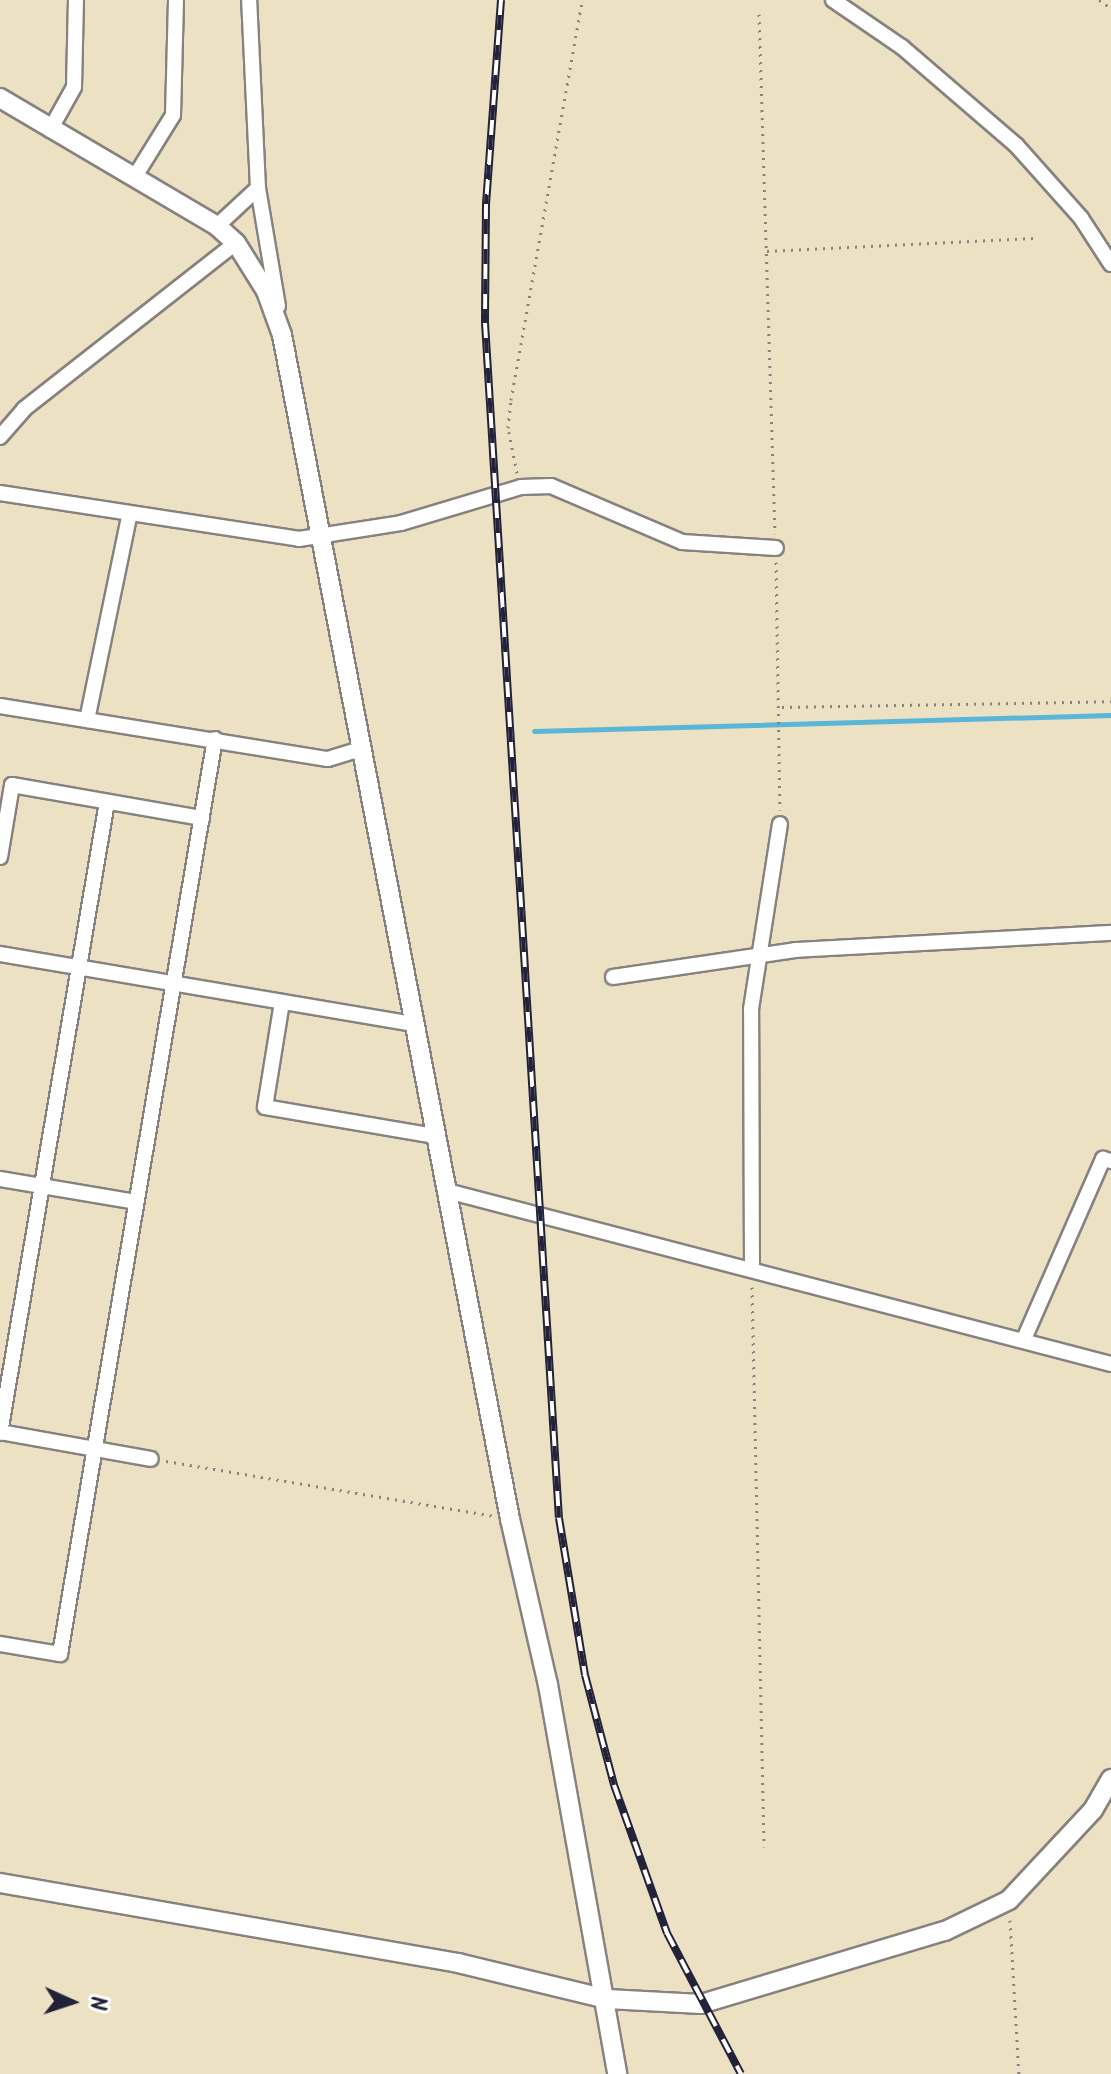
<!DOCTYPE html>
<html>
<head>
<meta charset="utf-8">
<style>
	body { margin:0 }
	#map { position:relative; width:1111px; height:2074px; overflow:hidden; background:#ece2c3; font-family:Kalam,sans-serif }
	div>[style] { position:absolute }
	.stream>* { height:5px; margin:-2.5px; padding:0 2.5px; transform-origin:2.5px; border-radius:2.5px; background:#5bb5d8 }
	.path>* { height:3px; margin-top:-1.5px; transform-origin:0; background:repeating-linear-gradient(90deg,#87827f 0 2px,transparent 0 8px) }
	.roads { filter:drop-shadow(2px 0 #87827f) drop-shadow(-2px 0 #87827f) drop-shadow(0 2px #87827f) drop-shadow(0 -2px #87827f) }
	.street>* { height:14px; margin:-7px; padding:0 7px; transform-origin:7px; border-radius:7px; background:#fff }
	.secondary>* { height:18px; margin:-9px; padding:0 9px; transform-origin:9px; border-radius:9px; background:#fff }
	.rail>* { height:8px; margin-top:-4px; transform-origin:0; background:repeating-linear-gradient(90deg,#fff 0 15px,#22223b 0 30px); box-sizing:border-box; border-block:2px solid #22223b }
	span { translate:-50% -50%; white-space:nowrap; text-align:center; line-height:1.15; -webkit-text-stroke:6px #fff; paint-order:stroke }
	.north { position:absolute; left:32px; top:1962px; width:80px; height:80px; -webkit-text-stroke:6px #fff; paint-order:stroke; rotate:93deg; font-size:22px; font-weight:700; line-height:32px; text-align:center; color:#22223b }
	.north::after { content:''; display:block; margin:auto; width:28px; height:36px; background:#22223b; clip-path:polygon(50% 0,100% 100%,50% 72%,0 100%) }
</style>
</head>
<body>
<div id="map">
	<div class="stream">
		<i style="left:534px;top:731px;width:577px;rotate:-1.59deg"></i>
	</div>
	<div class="path">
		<i style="left:1099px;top:0;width:14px;rotate:34deg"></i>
		<i style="left:759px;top:14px;width:520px;rotate:88.24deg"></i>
		<i style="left:767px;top:251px;width:268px;rotate:-2.8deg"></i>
		<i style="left:517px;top:473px;width:46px;rotate:-101.3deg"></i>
		<i style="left:508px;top:428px;width:28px;rotate:-84deg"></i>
		<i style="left:511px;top:400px;width:406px;rotate:-79.9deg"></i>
		<i style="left:776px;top:562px;width:248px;rotate:89.1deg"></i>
		<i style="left:782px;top:707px;width:329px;rotate:-1deg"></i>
		<i style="left:752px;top:1287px;width:560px;rotate:88.77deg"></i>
		<i style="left:166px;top:1461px;width:333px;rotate:9.5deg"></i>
		<i style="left:1010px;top:1920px;width:154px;rotate:86.7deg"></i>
	</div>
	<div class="roads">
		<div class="street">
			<i style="left:833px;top:0;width:83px;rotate:34.3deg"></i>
			<i style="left:902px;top:47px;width:150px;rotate:40.7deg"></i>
			<i style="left:1016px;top:145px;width:98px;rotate:48.3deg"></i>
			<i style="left:1081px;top:218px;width:55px;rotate:56.9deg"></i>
			<i style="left:50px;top:130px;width:49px;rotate:-60.8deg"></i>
			<i style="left:74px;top:87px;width:87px;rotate:-88.7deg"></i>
			<i style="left:134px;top:178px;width:74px;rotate:-58.2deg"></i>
			<i style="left:173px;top:115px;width:115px;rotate:-88.5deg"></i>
			<i style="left:258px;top:188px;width:120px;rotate:80.4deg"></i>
			<i style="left:217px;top:226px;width:56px;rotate:-42.8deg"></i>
			<i style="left:258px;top:188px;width:188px;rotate:-92.7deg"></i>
			<i style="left:0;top:437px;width:37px;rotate:-49deg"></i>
			<i style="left:24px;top:409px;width:269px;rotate:-38.1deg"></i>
			<i style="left:0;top:493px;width:303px;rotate:8.7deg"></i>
			<i style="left:299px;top:539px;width:103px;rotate:-8.9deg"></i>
			<i style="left:401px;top:523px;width:125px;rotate:-16.7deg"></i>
			<i style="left:521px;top:487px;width:30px;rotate:-2deg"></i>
			<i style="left:551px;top:486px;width:142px;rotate:23.1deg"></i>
			<i style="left:682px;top:542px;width:94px;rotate:3.7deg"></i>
			<i style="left:0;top:706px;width:332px;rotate:9.2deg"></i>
			<i style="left:328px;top:759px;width:34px;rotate:-17deg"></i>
			<i style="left:87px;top:720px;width:211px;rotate:-78.3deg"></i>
			<i style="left:0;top:857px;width:73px;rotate:-80.5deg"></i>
			<i style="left:12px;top:785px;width:193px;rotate:9.9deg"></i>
			<i style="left:0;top:954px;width:419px;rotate:9.6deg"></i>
			<i style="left:613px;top:977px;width:184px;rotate:-8.4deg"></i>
			<i style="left:795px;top:950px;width:316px;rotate:-3.1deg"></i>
			<i style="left:282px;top:1002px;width:106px;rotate:99.2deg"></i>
			<i style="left:265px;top:1107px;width:172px;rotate:9.7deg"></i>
			<i style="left:0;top:1179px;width:138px;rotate:9.6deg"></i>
			<i style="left:447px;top:1191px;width:686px;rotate:14.6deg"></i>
			<i style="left:752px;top:1267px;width:258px;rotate:-90.2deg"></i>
			<i style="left:751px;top:1009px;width:187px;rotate:-81.1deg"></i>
			<i style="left:1024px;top:1339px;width:197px;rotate:-66.3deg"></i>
			<i style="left:1103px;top:1159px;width:8px;rotate:14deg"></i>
			<i style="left:0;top:1432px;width:153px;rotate:10.1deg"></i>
			<i style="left:0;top:1433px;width:640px;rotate:-80.38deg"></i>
			<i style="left:0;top:1644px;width:61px;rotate:9.5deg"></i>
			<i style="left:60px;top:1654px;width:928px;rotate:-80.39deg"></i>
		</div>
		<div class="secondary">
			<i style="left:0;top:98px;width:252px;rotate:30.5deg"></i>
			<i style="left:217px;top:226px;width:25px;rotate:42deg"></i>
			<i style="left:236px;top:243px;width:57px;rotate:58deg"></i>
			<i style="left:266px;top:291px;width:47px;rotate:70deg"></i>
			<i style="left:282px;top:335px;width:1206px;rotate:79.1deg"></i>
			<i style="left:510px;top:1519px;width:170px;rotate:77.1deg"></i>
			<i style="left:548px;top:1685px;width:395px;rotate:79.9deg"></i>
			<i style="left:0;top:1883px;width:465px;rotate:9.9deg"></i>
			<i style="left:458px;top:1963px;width:153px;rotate:13.6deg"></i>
			<i style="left:607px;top:1999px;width:94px;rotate:3deg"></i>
			<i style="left:701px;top:2004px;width:255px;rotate:-16.7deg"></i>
			<i style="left:945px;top:1931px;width:71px;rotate:-25.8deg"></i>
			<i style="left:1009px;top:1900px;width:123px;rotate:-47deg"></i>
			<i style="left:1093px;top:1810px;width:36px;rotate:-60deg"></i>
		</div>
	</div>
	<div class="rail">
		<i style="left:501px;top:0;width:205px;rotate:94.2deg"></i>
		<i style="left:486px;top:204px;width:119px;rotate:90.5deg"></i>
		<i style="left:485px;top:323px;width:1197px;rotate:86.46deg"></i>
		<i style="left:559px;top:1518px;width:159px;rotate:80.6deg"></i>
		<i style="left:585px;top:1675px;width:114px;rotate:75.2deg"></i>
		<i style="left:614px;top:1785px;width:157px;rotate:70.3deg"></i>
		<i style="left:667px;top:1933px;width:159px;rotate:62.3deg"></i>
	</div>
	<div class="north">N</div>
</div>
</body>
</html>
